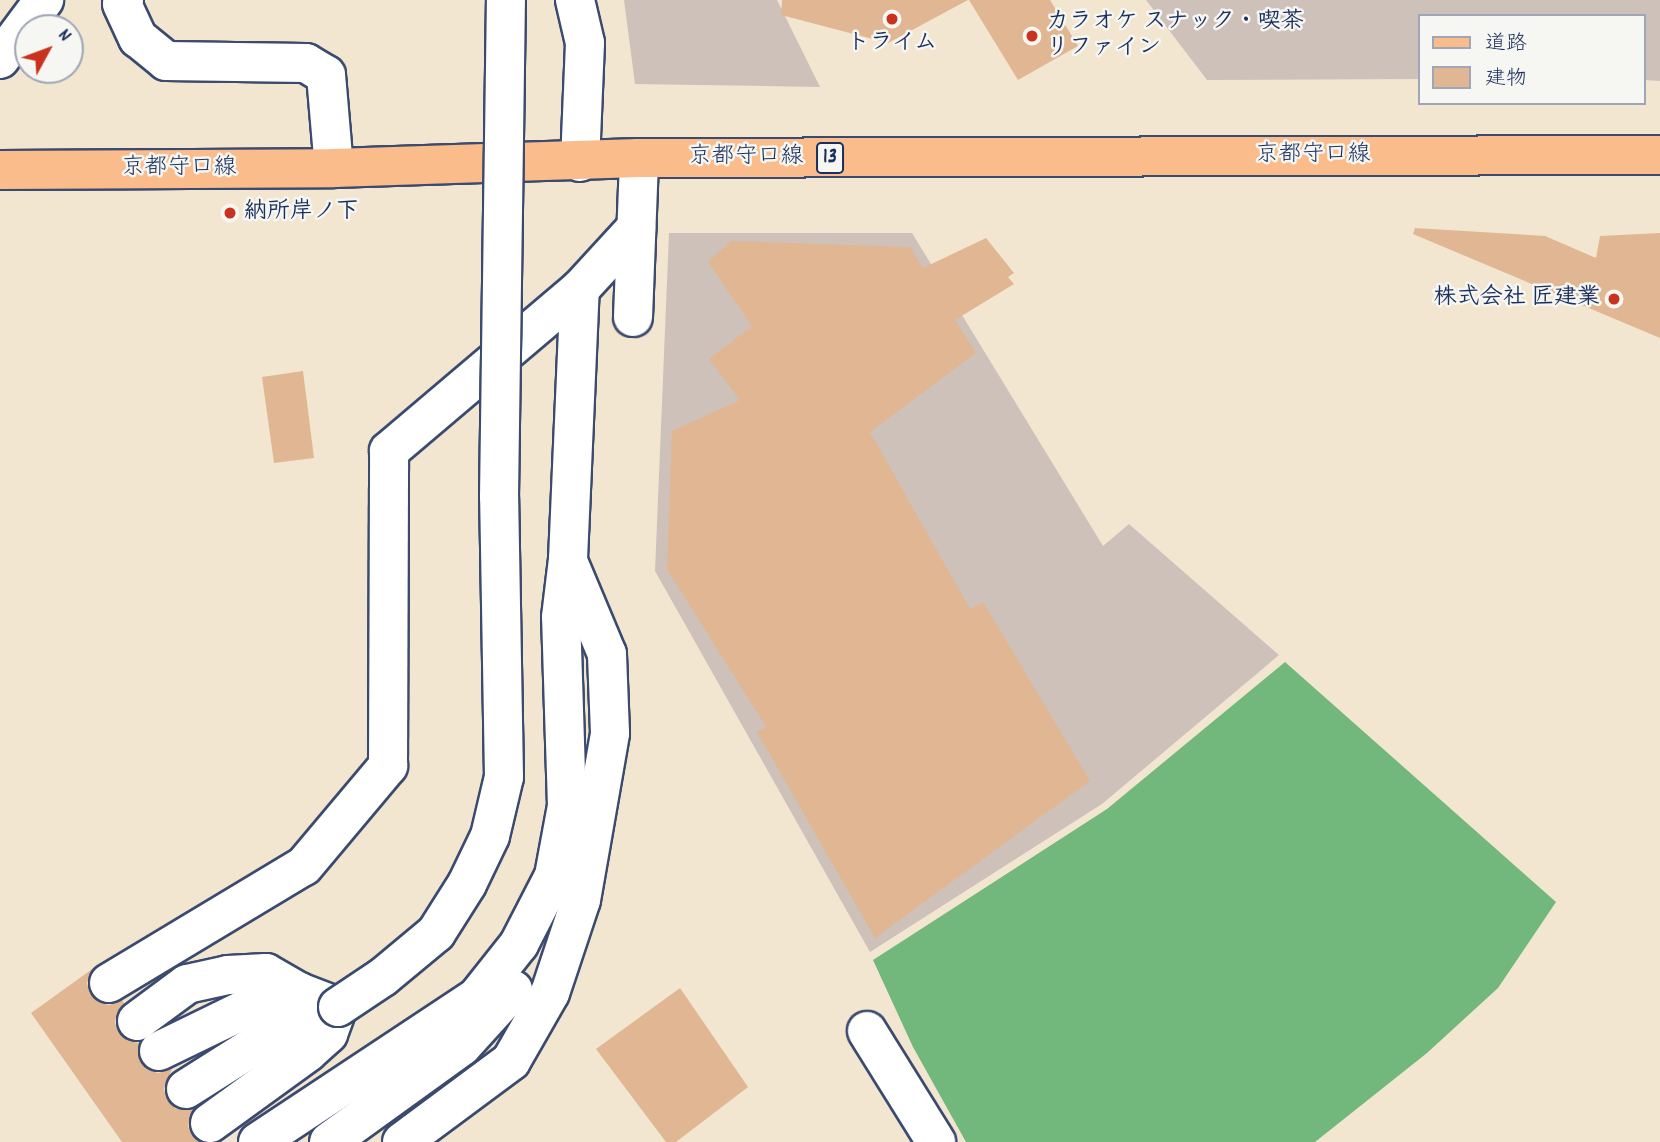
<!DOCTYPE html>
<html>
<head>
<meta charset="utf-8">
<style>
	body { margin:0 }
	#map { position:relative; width:1660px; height:1142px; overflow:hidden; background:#f2e6d0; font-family:Dekko,"Klee One",sans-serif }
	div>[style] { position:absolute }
	.industrial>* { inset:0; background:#cec1ba }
	.forest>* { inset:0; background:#72b77b }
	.building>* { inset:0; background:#e0b792 }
	.roads { filter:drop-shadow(2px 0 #3b4a6f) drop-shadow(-2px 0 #3b4a6f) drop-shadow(0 2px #3b4a6f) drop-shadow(0 -2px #3b4a6f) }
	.minor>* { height:38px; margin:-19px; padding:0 19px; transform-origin:19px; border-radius:19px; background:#fff }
	.major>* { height:38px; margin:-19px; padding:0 19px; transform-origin:19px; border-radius:19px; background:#fabc8b }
	.bridges { filter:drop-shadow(2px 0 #3b4a6f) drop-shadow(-2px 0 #3b4a6f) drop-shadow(0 2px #3b4a6f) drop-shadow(0 -2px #3b4a6f) }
	.minor-bridge>* { height:38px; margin:-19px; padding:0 19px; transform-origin:19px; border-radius:19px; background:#fff }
	.dots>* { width:19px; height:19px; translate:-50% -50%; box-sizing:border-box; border:4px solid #f6f6f2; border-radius:50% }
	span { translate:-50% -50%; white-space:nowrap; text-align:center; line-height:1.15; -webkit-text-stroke:5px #f6f6f2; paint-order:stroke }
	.shield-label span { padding:2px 5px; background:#f6f6f2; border:2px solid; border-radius:5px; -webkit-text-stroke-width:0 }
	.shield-label { font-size:21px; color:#1b2f5e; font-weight:700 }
	.poi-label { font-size:23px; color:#1b2f5e; font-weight:700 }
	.left { translate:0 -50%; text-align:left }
	.right { translate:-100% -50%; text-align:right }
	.street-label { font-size:23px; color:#1b2f5e }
	.legend { position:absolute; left:1418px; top:14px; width:228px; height:91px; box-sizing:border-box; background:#f6f6f2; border:2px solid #9ea6b7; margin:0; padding:9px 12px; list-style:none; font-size:21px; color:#1b2f5e }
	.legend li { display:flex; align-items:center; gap:14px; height:35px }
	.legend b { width:35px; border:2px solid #9ea6b7 }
	.north { position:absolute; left:14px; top:14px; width:70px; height:70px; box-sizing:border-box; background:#f6f6f2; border:2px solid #9ea6b7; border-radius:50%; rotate:49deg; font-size:19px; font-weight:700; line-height:28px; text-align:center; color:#1b2f5e }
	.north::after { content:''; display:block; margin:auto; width:24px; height:32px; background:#c8321e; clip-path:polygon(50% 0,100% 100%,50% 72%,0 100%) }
</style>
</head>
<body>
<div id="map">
	<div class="industrial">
		<i style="clip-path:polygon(624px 0,777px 0,820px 87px,635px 84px)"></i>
		<i style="clip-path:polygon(1146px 0,1660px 0,1660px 81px,1644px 80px,1644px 16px,1420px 16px,1420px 79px,1207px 80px)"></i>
		<i style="clip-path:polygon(669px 233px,912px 233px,1103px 546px,1129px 524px,1279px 655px,1102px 804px,870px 952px,655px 571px)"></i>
	</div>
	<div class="forest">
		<i style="clip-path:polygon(1285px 662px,1556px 902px,1498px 988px,1427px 1053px,1315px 1142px,966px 1142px,913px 1047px,873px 960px,1107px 809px)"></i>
	</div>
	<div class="building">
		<i style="clip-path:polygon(782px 0,968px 0,888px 43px,781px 15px)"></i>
		<i style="clip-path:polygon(969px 0,1050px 0,1078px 46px,1018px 80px)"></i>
		<i style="clip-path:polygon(1415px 228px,1545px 236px,1596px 258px,1600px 236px,1660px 233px,1660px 338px,1413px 234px)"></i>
		<i style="clip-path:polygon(986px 238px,1014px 273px,1008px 277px,1014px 284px,955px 320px,976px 353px,870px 432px,970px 609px,983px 602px,1090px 781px,875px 938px,757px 732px,766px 727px,667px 569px,672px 431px,740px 400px,709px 359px,752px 326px,708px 262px,731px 241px,910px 247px,923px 268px)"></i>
		<i style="clip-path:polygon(303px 371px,314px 458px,274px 463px,262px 377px)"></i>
		<i style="clip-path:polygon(95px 967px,87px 983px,90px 994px,98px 1002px,109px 1005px,122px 1000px,124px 1003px,117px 1012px,115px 1023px,119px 1033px,128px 1041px,139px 1043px,139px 1060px,146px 1069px,158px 1073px,172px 1069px,164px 1089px,167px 1100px,176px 1109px,194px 1109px,188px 1126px,192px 1135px,200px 1142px,122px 1142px,31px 1013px)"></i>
		<i style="clip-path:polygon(680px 988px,748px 1087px,676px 1142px,666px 1142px,596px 1049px)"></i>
	</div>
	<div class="roads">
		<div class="minor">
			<i style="left:124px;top:0;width:4px;rotate:117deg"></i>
			<i style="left:122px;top:4px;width:38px;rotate:65deg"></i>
			<i style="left:138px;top:38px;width:36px;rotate:39deg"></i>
			<i style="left:166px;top:61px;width:140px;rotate:0.8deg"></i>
			<i style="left:306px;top:63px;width:23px;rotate:31deg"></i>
			<i style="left:326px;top:75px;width:93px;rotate:85.1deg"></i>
			<i style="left:575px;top:0;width:44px;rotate:76.9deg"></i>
			<i style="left:585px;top:43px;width:119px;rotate:92.4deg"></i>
			<i style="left:0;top:59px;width:74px;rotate:-53.3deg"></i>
			<i style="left:633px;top:317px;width:159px;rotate:-87.8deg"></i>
			<i style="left:109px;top:983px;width:227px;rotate:-31deg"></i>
			<i style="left:304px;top:866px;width:131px;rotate:-50deg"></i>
			<i style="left:388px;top:766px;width:315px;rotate:-89.8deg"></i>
			<i style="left:389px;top:451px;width:250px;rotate:-40.3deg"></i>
			<i style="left:137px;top:1021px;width:62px;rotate:-36.5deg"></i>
			<i style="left:187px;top:984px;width:42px;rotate:-12.4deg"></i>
			<i style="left:228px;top:975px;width:38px;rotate:-3deg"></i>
			<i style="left:266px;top:973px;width:38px;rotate:30deg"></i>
			<i style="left:867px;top:1031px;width:131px;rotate:58.1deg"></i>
			<i style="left:159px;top:1051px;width:121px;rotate:-25.9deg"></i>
			<i style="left:268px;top:998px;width:32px;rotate:-11deg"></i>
			<i style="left:299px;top:992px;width:42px;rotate:21deg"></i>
			<i style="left:186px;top:1089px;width:122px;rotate:-32.3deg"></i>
			<i style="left:289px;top:1024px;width:52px;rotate:-19.1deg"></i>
			<i style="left:210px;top:1123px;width:121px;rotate:-35.9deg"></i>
			<i style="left:308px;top:1052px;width:27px;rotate:-42deg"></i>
			<i style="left:328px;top:1034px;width:29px;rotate:-70deg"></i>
			<i style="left:258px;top:1142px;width:263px;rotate:-33.5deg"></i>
			<i style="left:477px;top:997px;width:68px;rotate:-51.6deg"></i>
			<i style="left:519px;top:944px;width:76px;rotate:-62.8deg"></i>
			<i style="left:554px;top:876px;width:71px;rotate:-79.5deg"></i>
			<i style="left:567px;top:806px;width:189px;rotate:-91.8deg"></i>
			<i style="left:561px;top:617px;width:58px;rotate:-83.1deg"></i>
			<i style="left:568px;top:559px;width:270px;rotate:-87.5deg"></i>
			<i style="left:580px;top:289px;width:83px;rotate:-47.4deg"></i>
			<i style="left:329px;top:1142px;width:164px;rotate:-35.8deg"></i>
			<i style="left:462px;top:1046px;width:76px;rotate:-47.7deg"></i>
			<i style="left:402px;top:1142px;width:136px;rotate:-36.6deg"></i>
			<i style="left:511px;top:1061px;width:78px;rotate:-60.2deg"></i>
			<i style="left:550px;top:993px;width:98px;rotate:-71.6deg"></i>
			<i style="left:581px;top:900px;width:169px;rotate:-80.1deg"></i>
			<i style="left:610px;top:733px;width:79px;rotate:-92.2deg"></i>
			<i style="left:607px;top:654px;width:101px;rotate:-112.8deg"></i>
		</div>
		<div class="major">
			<i style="left:0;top:170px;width:334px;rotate:-0.3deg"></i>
			<i style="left:334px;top:168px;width:305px;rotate:-1.9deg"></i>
			<i style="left:639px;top:158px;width:1021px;rotate:-0.17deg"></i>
		</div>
	</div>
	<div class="bridges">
		<div class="minor-bridge">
			<i style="left:338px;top:1007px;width:54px;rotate:-33.7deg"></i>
			<i style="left:383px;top:977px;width:69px;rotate:-39.7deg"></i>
			<i style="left:436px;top:933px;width:58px;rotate:-57.7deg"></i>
			<i style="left:467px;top:884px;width:53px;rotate:-64.4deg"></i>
			<i style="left:490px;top:836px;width:61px;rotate:-76.7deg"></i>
			<i style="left:504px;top:777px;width:280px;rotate:-91deg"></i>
			<i style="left:499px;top:497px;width:497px;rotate:-89.2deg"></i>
		</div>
	</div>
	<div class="dots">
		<i style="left:892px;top:19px;background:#c8321e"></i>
		<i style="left:1032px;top:36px;background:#c8321e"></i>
		<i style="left:230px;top:213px;background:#c8321e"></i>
		<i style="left:1614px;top:299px;background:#c8321e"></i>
	</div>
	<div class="shield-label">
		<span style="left:830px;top:158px">13</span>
	</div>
	<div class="poi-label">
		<span class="left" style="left:1046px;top:36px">カラオケ スナック・喫茶<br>リファイン</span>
		<span style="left:892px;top:44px">トライム</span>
		<span class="left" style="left:244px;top:213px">納所岸ノ下</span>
		<span class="right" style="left:1600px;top:299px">株式会社 匠建業</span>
	</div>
	<div class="street-label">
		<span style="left:1313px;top:156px">京都守口線</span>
		<span style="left:746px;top:158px">京都守口線</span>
		<span style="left:179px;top:169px">京都守口線</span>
	</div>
	<ul class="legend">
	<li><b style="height:9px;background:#fabc8b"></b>道路</li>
	<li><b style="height:19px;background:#e0b792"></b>建物</li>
	</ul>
	<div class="north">N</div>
</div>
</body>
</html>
